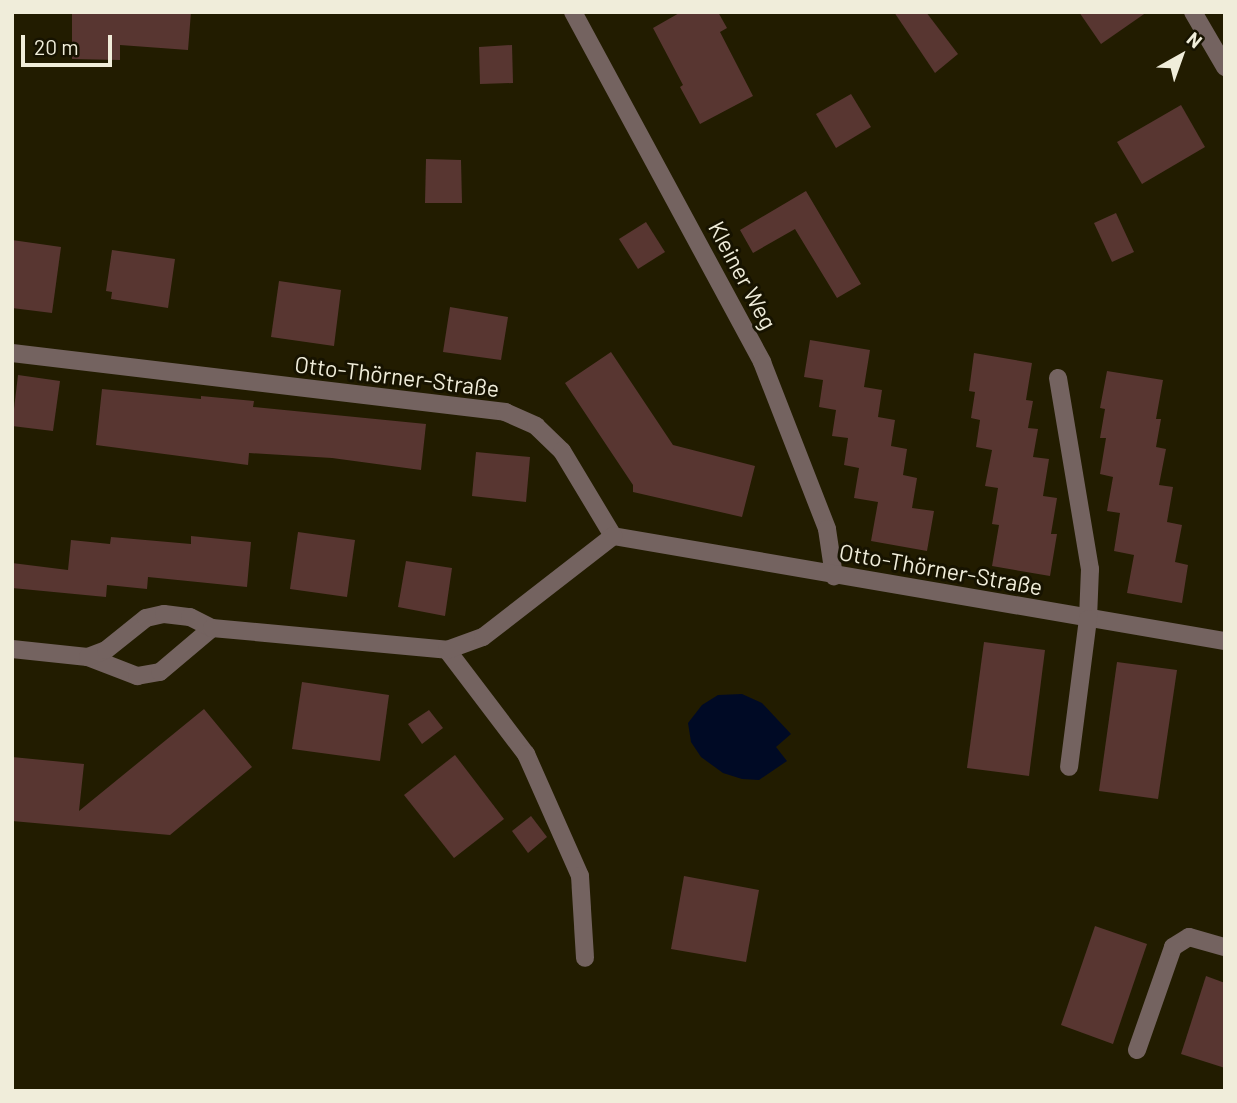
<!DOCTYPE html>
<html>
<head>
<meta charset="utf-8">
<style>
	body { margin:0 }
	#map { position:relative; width:1237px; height:1103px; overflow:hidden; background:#221c00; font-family:Barlow,sans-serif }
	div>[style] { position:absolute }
	.water>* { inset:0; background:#000a25 }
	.building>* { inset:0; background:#583631 }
	.minor>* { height:18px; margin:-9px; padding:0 9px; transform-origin:9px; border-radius:9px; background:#746360 }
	span { translate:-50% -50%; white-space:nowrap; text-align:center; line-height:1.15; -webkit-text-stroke:6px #171300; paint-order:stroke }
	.street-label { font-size:23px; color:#f0edda }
	.frame { position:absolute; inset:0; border:14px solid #f0edda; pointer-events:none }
	.north { position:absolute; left:1146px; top:21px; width:70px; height:70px; -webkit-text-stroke:5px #171300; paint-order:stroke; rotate:40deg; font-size:19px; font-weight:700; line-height:28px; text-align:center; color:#f0edda }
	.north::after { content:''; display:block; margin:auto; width:24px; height:32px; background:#f0edda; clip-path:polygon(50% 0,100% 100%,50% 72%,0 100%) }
	.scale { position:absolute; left:21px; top:35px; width:91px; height:32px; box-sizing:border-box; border:4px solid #f0edda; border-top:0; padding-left:9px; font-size:21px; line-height:24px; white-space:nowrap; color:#f0edda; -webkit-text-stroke:5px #171300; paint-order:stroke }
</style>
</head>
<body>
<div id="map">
	<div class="water">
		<i style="clip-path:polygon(742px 694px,762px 703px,791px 734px,776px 747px,787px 761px,759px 780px,742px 779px,723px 773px,701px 757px,691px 742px,688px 723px,702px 705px,718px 695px)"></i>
	</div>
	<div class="building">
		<i style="clip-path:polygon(72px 12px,191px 12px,188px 50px,120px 45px,120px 60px,72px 59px)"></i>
		<i style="clip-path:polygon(681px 12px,718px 12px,727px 28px,720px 32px,753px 96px,700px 124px,680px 87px,683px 85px,653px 28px)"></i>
		<i style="clip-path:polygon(894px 12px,926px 12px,958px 54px,935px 73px)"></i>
		<i style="clip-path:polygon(1079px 12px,1147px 12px,1101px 44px)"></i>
		<i style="clip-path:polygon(512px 45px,513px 83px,480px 84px,479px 47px)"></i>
		<i style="clip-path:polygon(851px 94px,871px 127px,836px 148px,816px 114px)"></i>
		<i style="clip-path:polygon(1181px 105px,1205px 147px,1142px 184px,1117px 142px)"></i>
		<i style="clip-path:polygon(426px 159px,461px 160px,462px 203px,425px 203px)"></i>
		<i style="clip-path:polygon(806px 191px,861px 284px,837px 298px,795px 229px,753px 253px,740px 230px)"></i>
		<i style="clip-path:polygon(1116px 213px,1134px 252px,1112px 262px,1094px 223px)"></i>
		<i style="clip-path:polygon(646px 222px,665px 252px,638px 269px,619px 239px)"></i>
		<i style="clip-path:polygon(12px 240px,61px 247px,52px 313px,12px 308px)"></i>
		<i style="clip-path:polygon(112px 250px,175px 259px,168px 308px,111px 299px,112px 292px,106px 291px)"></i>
		<i style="clip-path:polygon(279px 281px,341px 290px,334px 346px,271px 337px)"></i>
		<i style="clip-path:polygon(450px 307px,508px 317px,501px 360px,443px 352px)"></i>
		<i style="clip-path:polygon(810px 340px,870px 350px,864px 387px,882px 390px,878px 417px,895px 420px,891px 446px,907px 449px,903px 475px,917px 478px,912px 508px,934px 511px,927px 551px,871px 541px,878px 502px,854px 498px,859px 468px,844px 465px,848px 438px,832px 436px,836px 410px,819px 407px,823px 380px,804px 377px)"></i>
		<i style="clip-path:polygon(611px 352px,673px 445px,755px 466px,742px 517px,633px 492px,633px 485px,565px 383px)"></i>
		<i style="clip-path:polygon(974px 353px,1032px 363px,1026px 400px,1033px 401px,1028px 428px,1038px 429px,1033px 457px,1049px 459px,1043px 496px,1057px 498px,1051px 534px,1057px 534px,1050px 576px,992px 566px,999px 525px,992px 524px,998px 488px,985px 486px,992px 450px,976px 447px,980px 420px,971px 418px,975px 392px,969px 391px)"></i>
		<i style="clip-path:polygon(1107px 371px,1163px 380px,1156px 419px,1161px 419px,1156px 447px,1166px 449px,1159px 485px,1173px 487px,1167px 522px,1182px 525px,1175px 562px,1188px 565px,1182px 603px,1127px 593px,1134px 555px,1114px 551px,1120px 513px,1107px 511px,1113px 477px,1100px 474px,1106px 438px,1100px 438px,1105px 409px,1100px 408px)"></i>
		<i style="clip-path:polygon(18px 375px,60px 381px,53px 431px,12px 426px)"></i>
		<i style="clip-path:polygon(102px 389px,201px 399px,201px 396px,254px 401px,253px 407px,426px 424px,421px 470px,332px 458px,249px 453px,248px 465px,96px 445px)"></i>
		<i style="clip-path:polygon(476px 452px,530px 457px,526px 502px,472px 496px)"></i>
		<i style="clip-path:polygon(298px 532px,355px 540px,347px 597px,290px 589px)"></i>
		<i style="clip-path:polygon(191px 536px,251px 542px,247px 587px,148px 577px,147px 589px,107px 585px,106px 597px,12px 588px,12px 563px,68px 570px,71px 540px,110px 544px,111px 537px,191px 544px)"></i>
		<i style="clip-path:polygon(406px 561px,452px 568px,445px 616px,398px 607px)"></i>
		<i style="clip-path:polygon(984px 642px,1045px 650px,1029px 776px,967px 768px)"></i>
		<i style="clip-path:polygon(1117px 662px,1177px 670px,1158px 799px,1099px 791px)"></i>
		<i style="clip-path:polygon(302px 682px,389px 695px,380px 761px,292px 749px)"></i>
		<i style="clip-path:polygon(204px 709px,252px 767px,170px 835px,12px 821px,12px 757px,84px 764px,79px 811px)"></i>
		<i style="clip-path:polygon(429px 710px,443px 728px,422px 744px,408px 724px)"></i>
		<i style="clip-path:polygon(455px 755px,504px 819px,454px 858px,404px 795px)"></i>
		<i style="clip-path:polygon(531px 816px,547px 837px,528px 853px,512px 831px)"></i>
		<i style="clip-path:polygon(684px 876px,759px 890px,746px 962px,671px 949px)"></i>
		<i style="clip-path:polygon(1095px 926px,1147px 944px,1113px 1044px,1061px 1025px)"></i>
		<i style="clip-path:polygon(1206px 976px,1225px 983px,1225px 1068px,1181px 1054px)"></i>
	</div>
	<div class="minor">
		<i style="left:573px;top:12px;width:398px;rotate:61.6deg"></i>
		<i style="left:762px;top:362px;width:179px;rotate:68.7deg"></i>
		<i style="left:827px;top:529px;width:48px;rotate:81.5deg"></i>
		<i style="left:1193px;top:12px;width:64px;rotate:59.8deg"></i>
		<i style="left:12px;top:353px;width:497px;rotate:6.8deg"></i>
		<i style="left:505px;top:412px;width:34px;rotate:24deg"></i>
		<i style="left:536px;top:426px;width:36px;rotate:44deg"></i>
		<i style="left:562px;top:451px;width:99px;rotate:59deg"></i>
		<i style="left:613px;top:536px;width:621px;rotate:9.74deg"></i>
		<i style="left:1058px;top:378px;width:194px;rotate:80.5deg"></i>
		<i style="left:1090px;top:569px;width:50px;rotate:92.3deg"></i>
		<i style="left:1088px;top:619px;width:149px;rotate:97.3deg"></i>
		<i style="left:12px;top:649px;width:76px;rotate:6deg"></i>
		<i style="left:88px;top:657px;width:53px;rotate:21.2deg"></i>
		<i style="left:137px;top:676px;width:23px;rotate:-10deg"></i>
		<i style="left:160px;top:672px;width:68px;rotate:-40.2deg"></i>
		<i style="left:447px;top:650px;width:131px;rotate:52.8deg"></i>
		<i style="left:526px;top:754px;width:133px;rotate:66.1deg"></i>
		<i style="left:580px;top:876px;width:82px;rotate:86.5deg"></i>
		<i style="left:88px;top:657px;width:19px;rotate:-21deg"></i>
		<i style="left:106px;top:650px;width:51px;rotate:-38.7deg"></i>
		<i style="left:146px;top:618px;width:18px;rotate:-13deg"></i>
		<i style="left:164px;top:614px;width:26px;rotate:7deg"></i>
		<i style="left:190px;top:617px;width:25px;rotate:27deg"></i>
		<i style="left:212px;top:628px;width:236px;rotate:5.3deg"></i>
		<i style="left:447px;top:650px;width:38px;rotate:-20deg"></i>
		<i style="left:483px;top:637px;width:165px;rotate:-37.8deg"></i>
		<i style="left:1137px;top:1050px;width:109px;rotate:-70.7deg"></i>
		<i style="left:1173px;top:947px;width:19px;rotate:-32deg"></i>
		<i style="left:1189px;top:937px;width:37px;rotate:16deg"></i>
	</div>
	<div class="street-label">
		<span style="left:743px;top:275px;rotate:62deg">Kleiner Weg</span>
		<span style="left:397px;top:376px;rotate:7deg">Otto-Thörner-Straße</span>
		<span style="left:941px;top:569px;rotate:10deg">Otto-Thörner-Straße</span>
	</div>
	<div class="frame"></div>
	<div class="north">N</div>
	<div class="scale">20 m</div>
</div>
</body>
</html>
